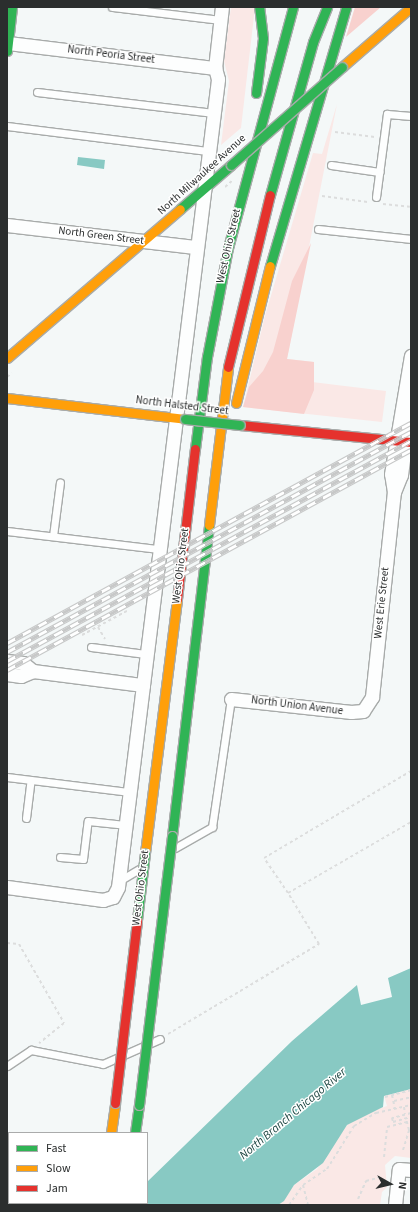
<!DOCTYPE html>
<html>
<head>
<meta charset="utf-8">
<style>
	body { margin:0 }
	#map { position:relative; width:418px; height:1212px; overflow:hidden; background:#f4f8f8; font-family:"Source Sans 3",sans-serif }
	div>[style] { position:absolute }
	.green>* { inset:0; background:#fae8e6 }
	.forest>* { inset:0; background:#f8d1ce }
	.water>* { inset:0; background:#88c9c3 }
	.path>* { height:2px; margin-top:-1px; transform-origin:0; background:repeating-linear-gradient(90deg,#dcdddd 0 3px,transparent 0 6px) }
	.roads { filter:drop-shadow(1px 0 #a8abaa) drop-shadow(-1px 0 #a8abaa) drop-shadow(0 1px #a8abaa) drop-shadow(0 -1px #a8abaa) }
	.lane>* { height:7px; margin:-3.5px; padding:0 3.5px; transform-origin:3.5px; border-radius:3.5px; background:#fdfefe }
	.street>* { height:13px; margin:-6.5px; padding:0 6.5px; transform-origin:6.5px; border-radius:6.5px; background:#fdfefe }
	.fast>* { height:9px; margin:-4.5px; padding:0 4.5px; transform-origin:4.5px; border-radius:4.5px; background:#30b455 }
	.slow>* { height:9px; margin:-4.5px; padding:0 4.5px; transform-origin:4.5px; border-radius:4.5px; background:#ff9f0a }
	.jam>* { height:9px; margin:-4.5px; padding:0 4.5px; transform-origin:4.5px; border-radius:4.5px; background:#e5322d }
	.rail>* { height:4.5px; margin-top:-2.25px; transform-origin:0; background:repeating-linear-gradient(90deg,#fff 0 9px,#c7c8c8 0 18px); box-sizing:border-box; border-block:1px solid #c7c8c8 }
	.path-bridge>* { height:2px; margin-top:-1px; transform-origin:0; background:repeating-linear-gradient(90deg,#dcdddd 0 3px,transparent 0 6px) }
	.bridges { filter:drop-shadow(1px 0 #a8abaa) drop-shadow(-1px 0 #a8abaa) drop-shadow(0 1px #a8abaa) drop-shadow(0 -1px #a8abaa) }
	.fast-bridge>* { height:9px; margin:-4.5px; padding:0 4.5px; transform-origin:4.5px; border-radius:4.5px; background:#30b455 }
	.jam-bridge>* { height:9px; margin:-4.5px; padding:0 4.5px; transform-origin:4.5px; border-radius:4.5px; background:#e5322d }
	span { translate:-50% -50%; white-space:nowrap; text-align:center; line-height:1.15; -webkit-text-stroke:3px #fff; paint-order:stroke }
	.street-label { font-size:11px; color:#2b2e2e }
	.water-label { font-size:12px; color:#133e3a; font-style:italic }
	.frame { position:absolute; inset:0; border:8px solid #2b2e2e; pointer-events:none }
	.legend { position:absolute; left:8px; top:1132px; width:140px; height:72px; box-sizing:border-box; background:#fff; border:1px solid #aaabab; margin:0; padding:5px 7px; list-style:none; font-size:12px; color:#2b2e2e }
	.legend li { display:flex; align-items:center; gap:8px; height:20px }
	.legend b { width:20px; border:1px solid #aaabab }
	.north { position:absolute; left:370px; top:1164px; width:40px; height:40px; -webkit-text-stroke:3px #fff; paint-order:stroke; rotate:98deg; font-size:11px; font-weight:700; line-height:16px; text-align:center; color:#2b2e2e }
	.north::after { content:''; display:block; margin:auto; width:14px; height:18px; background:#2b2e2e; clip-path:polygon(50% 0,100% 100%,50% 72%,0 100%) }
</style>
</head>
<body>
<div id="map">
	<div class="green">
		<i style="clip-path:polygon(231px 7px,255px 7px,241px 128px,221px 145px,229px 81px,224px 61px)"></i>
		<i style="clip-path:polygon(337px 104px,287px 359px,314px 362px,312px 382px,386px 391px,382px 422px,243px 407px,265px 316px,313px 153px,322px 154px)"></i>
		<i style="clip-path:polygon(411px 1089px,411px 1158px,395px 1156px,385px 1165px,387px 1187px,382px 1192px,380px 1205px,278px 1205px,294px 1185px,317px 1169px,347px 1125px,361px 1115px,387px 1106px,384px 1096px)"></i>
	</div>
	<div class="forest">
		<i style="clip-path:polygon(355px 7px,381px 7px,346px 37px)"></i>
		<i style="clip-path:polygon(311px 243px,287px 359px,314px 362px,314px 390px,304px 414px,243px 407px,249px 387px,263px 371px,273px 352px,292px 281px)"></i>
	</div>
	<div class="water">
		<i style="clip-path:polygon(78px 157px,105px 160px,104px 169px,77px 165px)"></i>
		<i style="clip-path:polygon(411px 968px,411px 1089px,384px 1096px,383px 1107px,347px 1125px,323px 1163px,294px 1185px,284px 1201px,278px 1205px,118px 1205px,147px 1203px,147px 1182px,292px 1041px,357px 985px,361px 1005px,392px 997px,388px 978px)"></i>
	</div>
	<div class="path">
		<i style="left:335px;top:132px;width:40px;rotate:7.1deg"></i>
		<i style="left:322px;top:196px;width:46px;rotate:7.4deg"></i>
		<i style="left:383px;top:204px;width:27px;rotate:6deg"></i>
		<i style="left:7px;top:377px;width:6px;rotate:-39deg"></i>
		<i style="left:98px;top:627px;width:14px;rotate:60deg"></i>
		<i style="left:82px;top:635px;width:51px;rotate:-28.1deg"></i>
		<i style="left:288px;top:893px;width:42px;rotate:-124.4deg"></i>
		<i style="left:264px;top:858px;width:171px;rotate:-30.6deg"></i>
		<i style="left:7px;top:943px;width:12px;rotate:5deg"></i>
		<i style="left:19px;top:944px;width:91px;rotate:60.3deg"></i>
		<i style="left:64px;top:1023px;width:32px;rotate:141deg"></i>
		<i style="left:168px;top:1034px;width:176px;rotate:-30.8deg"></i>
		<i style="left:319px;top:944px;width:60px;rotate:-121.3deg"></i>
		<i style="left:288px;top:893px;width:142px;rotate:-30deg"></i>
		<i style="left:392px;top:1095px;width:14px;rotate:78deg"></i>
		<i style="left:385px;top:1097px;width:27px;rotate:-15deg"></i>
		<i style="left:394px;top:1101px;width:17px;rotate:-13deg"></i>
		<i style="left:404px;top:1107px;width:7px;rotate:82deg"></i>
		<i style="left:411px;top:1113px;width:20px;rotate:165deg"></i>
		<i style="left:392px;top:1118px;width:4px;rotate:76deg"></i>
		<i style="left:393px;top:1122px;width:19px;rotate:-16deg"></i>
		<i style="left:403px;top:1150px;width:21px;rotate:-73deg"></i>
		<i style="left:409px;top:1130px;width:11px;rotate:-105deg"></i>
		<i style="left:384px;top:1157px;width:30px;rotate:-84deg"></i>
		<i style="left:387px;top:1127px;width:25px;rotate:-14deg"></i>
		<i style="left:303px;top:1185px;width:21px;rotate:76deg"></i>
		<i style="left:358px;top:1199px;width:20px;rotate:-66deg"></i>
		<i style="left:366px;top:1181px;width:16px;rotate:-15deg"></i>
		<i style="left:289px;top:1205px;width:24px;rotate:-55deg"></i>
		<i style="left:303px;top:1185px;width:29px;rotate:-34deg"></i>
		<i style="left:327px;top:1169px;width:51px;rotate:-57.9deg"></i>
		<i style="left:354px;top:1126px;width:26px;rotate:-31deg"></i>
		<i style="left:376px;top:1113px;width:36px;rotate:-13deg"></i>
	</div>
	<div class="roads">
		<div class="lane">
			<i style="left:112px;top:7px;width:110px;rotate:6.8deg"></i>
			<i style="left:37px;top:92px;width:178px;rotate:6.8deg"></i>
			<i style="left:7px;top:126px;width:204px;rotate:7.1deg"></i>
			<i style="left:331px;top:165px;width:49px;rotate:8.3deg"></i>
			<i style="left:376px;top:197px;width:84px;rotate:-82.5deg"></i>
			<i style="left:387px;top:114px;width:24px;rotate:5deg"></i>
			<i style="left:318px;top:229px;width:94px;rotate:6.1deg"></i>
			<i style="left:7px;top:531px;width:153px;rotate:6.8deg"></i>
			<i style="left:53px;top:536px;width:54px;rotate:-82.6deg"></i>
			<i style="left:91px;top:647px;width:55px;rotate:7.3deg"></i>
			<i style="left:7px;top:777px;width:124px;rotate:7deg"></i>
			<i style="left:26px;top:818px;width:38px;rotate:-83deg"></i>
			<i style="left:175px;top:848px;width:43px;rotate:-29.6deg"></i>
			<i style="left:212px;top:827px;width:129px;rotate:-81.6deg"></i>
			<i style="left:60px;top:857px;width:23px;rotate:5deg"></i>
			<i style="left:83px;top:859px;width:38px;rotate:-83deg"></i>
			<i style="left:88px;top:821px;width:37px;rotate:6deg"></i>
			<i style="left:119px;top:881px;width:23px;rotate:-31deg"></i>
			<i style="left:7px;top:1066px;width:29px;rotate:-34deg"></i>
			<i style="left:31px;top:1050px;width:73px;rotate:11deg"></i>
			<i style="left:103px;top:1064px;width:62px;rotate:-23.7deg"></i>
		</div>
		<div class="street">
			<i style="left:8px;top:43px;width:209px;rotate:6.9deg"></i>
			<i style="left:7px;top:225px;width:189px;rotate:6.7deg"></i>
			<i style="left:394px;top:492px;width:18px;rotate:-99deg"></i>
			<i style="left:391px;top:474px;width:120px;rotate:-80.4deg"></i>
			<i style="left:7px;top:661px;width:16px;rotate:7deg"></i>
			<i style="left:23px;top:663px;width:13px;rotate:39deg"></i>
			<i style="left:33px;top:671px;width:111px;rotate:7.3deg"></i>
			<i style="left:7px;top:674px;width:14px;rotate:8deg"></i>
			<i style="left:21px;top:676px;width:13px;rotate:-23deg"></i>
			<i style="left:231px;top:699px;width:121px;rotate:6.2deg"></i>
			<i style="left:351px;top:712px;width:12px;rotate:-5deg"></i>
			<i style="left:363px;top:711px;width:17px;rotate:-57deg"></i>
			<i style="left:372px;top:697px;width:206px;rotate:-83.9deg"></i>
			<i style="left:394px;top:492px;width:18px;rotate:-68deg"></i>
			<i style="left:401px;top:475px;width:60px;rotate:-82.3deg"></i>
			<i style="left:409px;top:416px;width:16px;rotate:-105deg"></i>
			<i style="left:7px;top:887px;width:97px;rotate:7.7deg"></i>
			<i style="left:103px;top:900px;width:10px;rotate:-17deg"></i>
			<i style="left:113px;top:897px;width:11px;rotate:-63deg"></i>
			<i style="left:118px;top:887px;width:814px;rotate:-82.94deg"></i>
			<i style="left:218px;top:79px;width:11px;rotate:-105deg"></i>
			<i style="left:215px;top:68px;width:61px;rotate:-83.5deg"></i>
			<i style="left:395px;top:1205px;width:36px;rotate:-84deg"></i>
			<i style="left:399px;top:1169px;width:12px;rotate:5deg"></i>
		</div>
		<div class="fast">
			<i style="left:7px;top:51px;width:44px;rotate:-83.5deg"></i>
			<i style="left:256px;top:93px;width:55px;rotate:-82.7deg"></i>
			<i style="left:263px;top:38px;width:31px;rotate:-97deg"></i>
			<i style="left:270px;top:195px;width:159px;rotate:-74.3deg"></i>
			<i style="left:313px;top:42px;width:38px;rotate:-68deg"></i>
			<i style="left:180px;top:209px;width:67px;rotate:-40.8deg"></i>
			<i style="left:270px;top:266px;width:270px;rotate:-73.6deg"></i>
			<i style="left:195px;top:449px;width:93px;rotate:-82.6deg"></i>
			<i style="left:207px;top:357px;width:111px;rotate:-79.1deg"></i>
			<i style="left:228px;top:248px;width:250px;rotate:-74.9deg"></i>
			<i style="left:172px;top:836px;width:313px;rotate:-83.2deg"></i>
			<i style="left:135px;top:1133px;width:28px;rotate:-82deg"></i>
			<i style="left:127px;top:1203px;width:2px;rotate:90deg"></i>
			<i style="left:102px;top:1205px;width:2px;rotate:-63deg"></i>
		</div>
		<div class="slow">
			<i style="left:342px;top:67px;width:91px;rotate:-41deg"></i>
			<i style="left:7px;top:358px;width:228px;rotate:-40.7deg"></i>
			<i style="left:7px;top:398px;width:179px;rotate:6.7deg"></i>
			<i style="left:236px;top:403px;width:141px;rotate:-76.1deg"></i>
			<i style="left:209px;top:525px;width:159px;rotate:-83.1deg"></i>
			<i style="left:145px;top:853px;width:256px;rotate:-82.8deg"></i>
			<i style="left:111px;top:1133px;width:30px;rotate:-82deg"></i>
		</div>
		<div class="jam">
			<i style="left:228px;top:367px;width:177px;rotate:-76.3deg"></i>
			<i style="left:240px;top:425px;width:172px;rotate:5.7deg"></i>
			<i style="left:177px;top:599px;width:151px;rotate:-83.2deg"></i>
		</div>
	</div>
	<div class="rail">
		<i style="left:7px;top:643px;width:460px;rotate:-28.6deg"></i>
		<i style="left:7px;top:652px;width:460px;rotate:-28.6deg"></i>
		<i style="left:7px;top:661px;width:460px;rotate:-28.6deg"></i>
		<i style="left:7px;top:670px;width:460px;rotate:-28.6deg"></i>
	</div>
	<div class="path-bridge">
		<i style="left:225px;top:187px;width:9px;rotate:-41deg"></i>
	</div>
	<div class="bridges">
		<div class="fast-bridge">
			<i style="left:231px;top:165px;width:148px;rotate:-41.4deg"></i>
			<i style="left:185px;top:419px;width:55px;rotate:6.2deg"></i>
			<i style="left:137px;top:920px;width:67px;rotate:-83.2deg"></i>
			<i style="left:139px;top:1105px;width:271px;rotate:-83deg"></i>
		</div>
		<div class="jam-bridge">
			<i style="left:115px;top:1103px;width:184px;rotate:-83.1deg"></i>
		</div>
	</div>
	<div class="street-label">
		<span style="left:111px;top:55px;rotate:7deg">North Peoria Street</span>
		<span style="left:202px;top:175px;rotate:-42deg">North Milwaukee Avenue</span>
		<span style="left:101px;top:236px;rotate:7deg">North Green Street</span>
		<span style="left:229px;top:246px;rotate:-77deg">West Ohio Street</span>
		<span style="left:182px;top:406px;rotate:7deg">North Halsted Street</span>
		<span style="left:181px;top:566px;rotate:-83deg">West Ohio Street</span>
		<span style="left:382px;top:603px;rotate:-84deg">West Erie Street</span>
		<span style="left:297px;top:706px;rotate:7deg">North Union Avenue</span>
		<span style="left:141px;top:888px;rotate:-83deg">West Ohio Street</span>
	</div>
	<div class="water-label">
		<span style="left:293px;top:1114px;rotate:-40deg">North Branch Chicago River</span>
	</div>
	<div class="frame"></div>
	<ul class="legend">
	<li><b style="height:5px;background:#30b455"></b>Fast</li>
	<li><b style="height:5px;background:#ff9f0a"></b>Slow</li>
	<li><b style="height:5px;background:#e5322d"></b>Jam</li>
	</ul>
	<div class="north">N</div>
</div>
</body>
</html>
